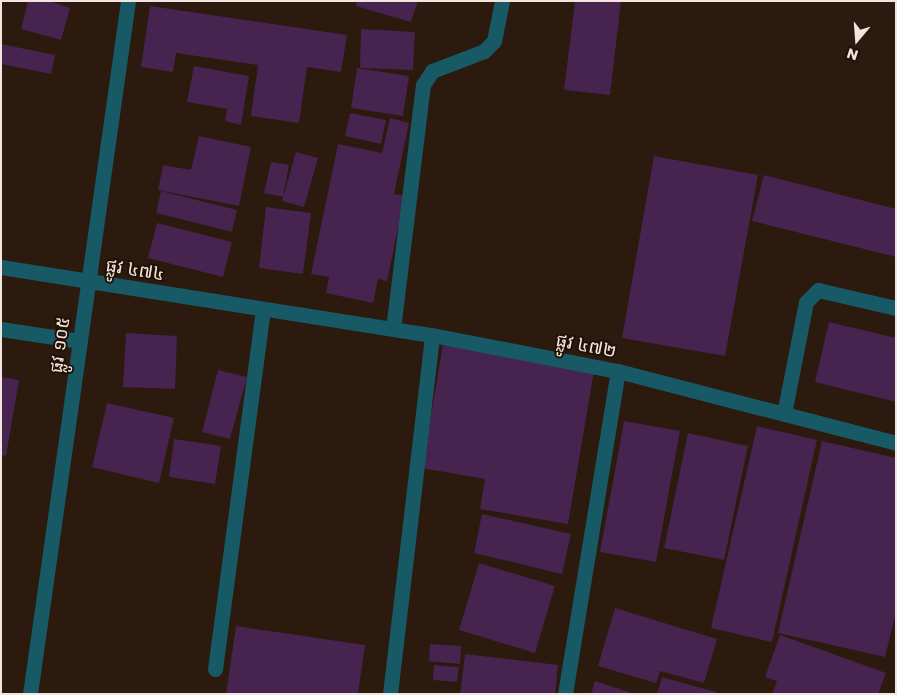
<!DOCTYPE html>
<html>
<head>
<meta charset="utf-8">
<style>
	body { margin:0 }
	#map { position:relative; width:897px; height:695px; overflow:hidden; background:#2b1a0d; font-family:Poppins,"Noto Sans Khmer",sans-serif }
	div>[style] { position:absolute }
	.building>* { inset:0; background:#47234f }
	.minor>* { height:15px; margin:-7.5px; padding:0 7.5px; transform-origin:7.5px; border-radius:7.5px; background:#175965 }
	span { translate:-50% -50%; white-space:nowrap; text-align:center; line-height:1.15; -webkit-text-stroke:4px #211105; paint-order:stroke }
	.street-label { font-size:18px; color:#f1e5dd }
	.frame { position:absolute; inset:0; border:2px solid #f1e5dd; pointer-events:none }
	.north { position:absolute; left:832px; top:15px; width:50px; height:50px; -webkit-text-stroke:4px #211105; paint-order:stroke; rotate:198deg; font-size:14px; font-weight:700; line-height:20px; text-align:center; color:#f1e5dd }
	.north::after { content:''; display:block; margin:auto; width:18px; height:22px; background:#f1e5dd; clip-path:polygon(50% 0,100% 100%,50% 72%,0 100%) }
</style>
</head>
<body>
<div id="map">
	<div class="building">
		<i style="clip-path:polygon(28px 1px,49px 1px,70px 8px,61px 40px,21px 29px)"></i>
		<i style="clip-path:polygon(357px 1px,418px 1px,411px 22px,356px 6px)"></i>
		<i style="clip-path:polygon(575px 1px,621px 1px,610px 95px,564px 90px)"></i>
		<i style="clip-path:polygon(150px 6px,347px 35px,341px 72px,307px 67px,299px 123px,251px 116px,258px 65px,176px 53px,173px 72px,141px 67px)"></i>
		<i style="clip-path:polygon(361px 29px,415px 32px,413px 70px,360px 68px)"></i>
		<i style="clip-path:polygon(1px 44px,55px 55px,51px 74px,1px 64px)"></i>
		<i style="clip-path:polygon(194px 66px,249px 76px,241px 125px,225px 121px,227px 109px,187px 102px)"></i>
		<i style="clip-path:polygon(357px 68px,409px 76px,403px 116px,351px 108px)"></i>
		<i style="clip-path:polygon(350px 113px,386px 120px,381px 144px,345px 136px)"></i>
		<i style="clip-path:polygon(390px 118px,409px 123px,394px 194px,405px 196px,387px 281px,378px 279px,373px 303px,326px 293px,329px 277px,311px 274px,338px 144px,382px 153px)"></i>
		<i style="clip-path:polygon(199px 136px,251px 147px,239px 206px,158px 190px,163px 165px,191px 170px)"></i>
		<i style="clip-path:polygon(296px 152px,318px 158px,304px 207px,282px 201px)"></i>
		<i style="clip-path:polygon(654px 156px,758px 175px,725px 356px,622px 338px)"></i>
		<i style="clip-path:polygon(271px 162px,289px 165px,283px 197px,264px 193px)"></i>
		<i style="clip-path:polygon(764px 175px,896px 209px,896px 257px,752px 221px)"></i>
		<i style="clip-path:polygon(161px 191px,237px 210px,232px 232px,156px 213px)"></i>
		<i style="clip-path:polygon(266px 207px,311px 213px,303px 274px,259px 268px)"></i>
		<i style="clip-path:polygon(157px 223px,232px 242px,223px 277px,148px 258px)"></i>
		<i style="clip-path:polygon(829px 322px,896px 338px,896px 402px,815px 382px)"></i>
		<i style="clip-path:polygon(126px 333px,177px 336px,175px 389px,123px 387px)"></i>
		<i style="clip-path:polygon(443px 345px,594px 371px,568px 524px,480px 509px,485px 479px,422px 468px)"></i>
		<i style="clip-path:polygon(218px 370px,247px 377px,230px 439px,202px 432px)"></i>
		<i style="clip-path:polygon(1px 377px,19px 380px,6px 456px,1px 455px)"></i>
		<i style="clip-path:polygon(107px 403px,174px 418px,159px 483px,92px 467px)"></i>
		<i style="clip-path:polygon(624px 421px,680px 431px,656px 562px,600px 552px)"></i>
		<i style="clip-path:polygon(757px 426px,817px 440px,772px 642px,711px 628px)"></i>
		<i style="clip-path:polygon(688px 433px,748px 446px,724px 560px,664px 548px)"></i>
		<i style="clip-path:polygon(174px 439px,221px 446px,215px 484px,169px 477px)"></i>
		<i style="clip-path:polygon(822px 441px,896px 458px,896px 612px,885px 657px,778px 633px)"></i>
		<i style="clip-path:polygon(482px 514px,571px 534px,562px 574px,474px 553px)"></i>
		<i style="clip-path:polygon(479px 563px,555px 586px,535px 653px,459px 630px)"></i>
		<i style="clip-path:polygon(615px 608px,717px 639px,704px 683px,660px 671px,656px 683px,598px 666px)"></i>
		<i style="clip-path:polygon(236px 626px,365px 645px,358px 694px,226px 694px)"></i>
		<i style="clip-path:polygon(780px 635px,886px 673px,878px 694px,772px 694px,777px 681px,765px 677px)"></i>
		<i style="clip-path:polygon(430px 644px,461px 646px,460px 664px,429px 661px)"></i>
		<i style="clip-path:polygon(465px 654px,558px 665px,555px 694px,460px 694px)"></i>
		<i style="clip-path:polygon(434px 665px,459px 667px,457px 682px,433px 680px)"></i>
		<i style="clip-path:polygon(662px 677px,716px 692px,715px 694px,657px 694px)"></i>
		<i style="clip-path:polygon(595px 681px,632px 693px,632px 694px,591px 694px)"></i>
	</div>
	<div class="minor">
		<i style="left:1px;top:267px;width:436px;rotate:9deg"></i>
		<i style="left:432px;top:335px;width:189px;rotate:11deg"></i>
		<i style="left:618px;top:371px;width:287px;rotate:14.5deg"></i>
		<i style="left:1px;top:329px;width:79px;rotate:8.7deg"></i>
		<i style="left:393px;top:329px;width:246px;rotate:-83deg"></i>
		<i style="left:423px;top:85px;width:17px;rotate:-57deg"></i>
		<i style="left:432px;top:71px;width:56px;rotate:-21deg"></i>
		<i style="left:484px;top:51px;width:14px;rotate:-45deg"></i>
		<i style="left:494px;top:41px;width:41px;rotate:-78.7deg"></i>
		<i style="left:784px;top:414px;width:114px;rotate:-78.9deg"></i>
		<i style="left:806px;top:302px;width:17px;rotate:-45deg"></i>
		<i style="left:818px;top:290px;width:80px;rotate:13deg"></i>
		<i style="left:215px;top:669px;width:363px;rotate:-82.4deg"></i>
		<i style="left:30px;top:694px;width:700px;rotate:-81.95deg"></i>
		<i style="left:390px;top:694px;width:361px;rotate:-83.3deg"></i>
		<i style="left:565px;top:694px;width:327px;rotate:-80.7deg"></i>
	</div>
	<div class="street-label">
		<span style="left:135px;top:270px;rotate:9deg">ផ្លូវ ៤៧៤</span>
		<span style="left:60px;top:345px;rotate:-82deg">ផ្លូវ ១០៥</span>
		<span style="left:586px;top:346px;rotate:11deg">ផ្លូវ ៤៧២</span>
	</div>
	<div class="frame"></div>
	<div class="north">N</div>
</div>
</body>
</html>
